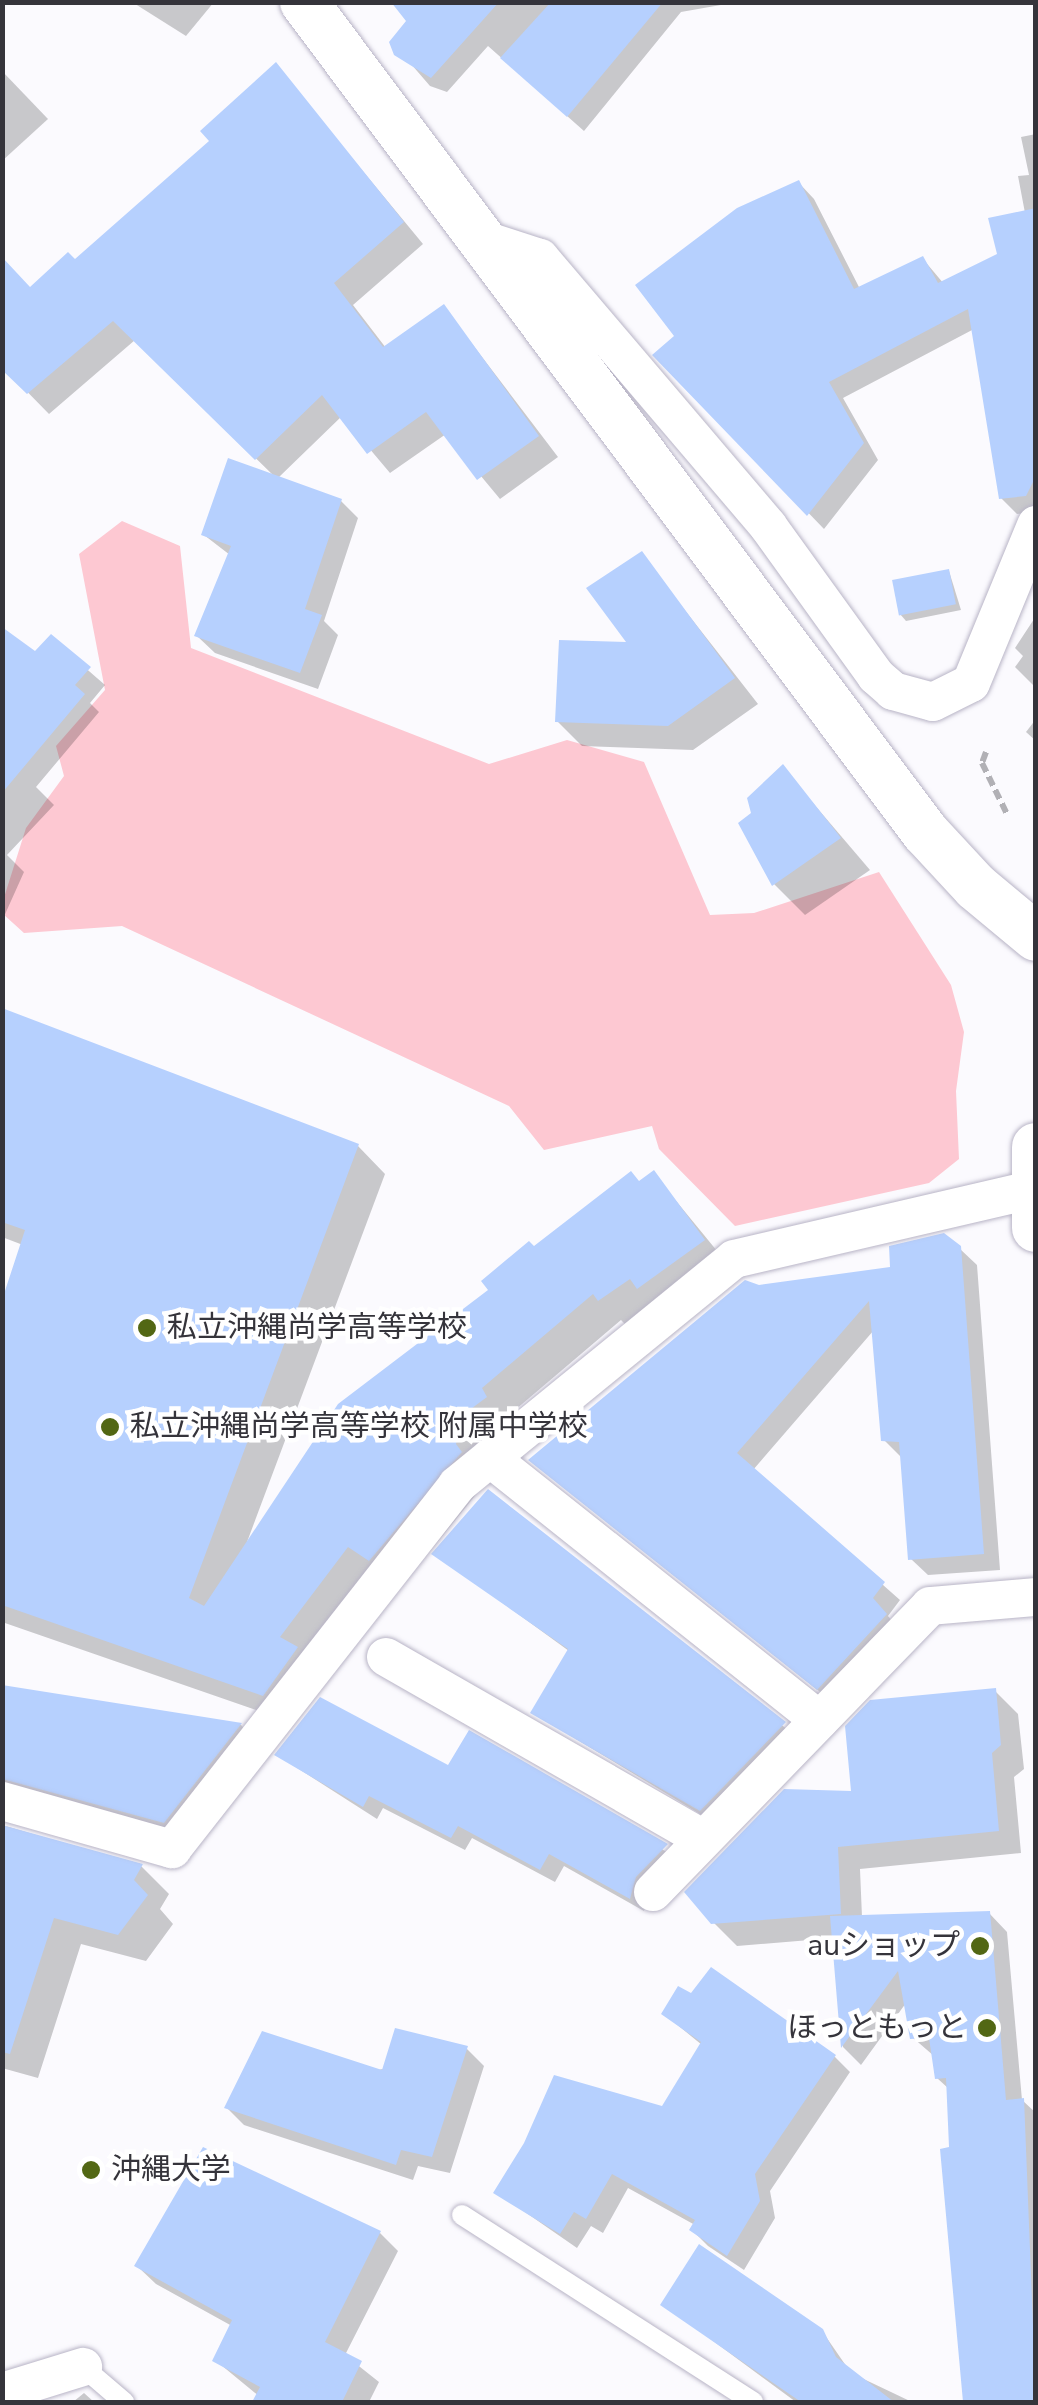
<!DOCTYPE html>
<meta charset="utf-8">
<style>
body{margin:0}
#map{position:relative;width:1038px;height:2405px;overflow:hidden;background:#fbfafe;font-family:"Nunito Sans","Noto Sans JP",sans-serif}
div>[style]{position:absolute}
[style*='--x']{left:calc(var(--x)*1px);top:calc(var(--y)*1px);width:calc(var(--w)*1px);rotate:calc(var(--a)*1deg)}
.green>*{inset:0;background:#fdc8d2}
.shadow>*{inset:0;background:#0003}
.building>*{inset:0;background:#b6d0fe;transform-origin:0 0}
.path>*{height:6px;margin-top:-3px;transform-origin:0;background:repeating-linear-gradient(90deg,#b1b0b5 0 10px,transparent 0 15px)}
.roads{filter:drop-shadow(0 0 2px #b8b4c6) drop-shadow(0 0 2px #b8b4c6)}
.service>*{height:20px;margin:-10px;padding:0 10px;transform-origin:10px;border-radius:10px;background:#fff}
.minor>*{height:38px;margin:-19px;padding:0 19px;transform-origin:19px;border-radius:19px;background:#fff}
.tertiary>*{height:48px;margin:-24px;padding:0 24px;transform-origin:24px;border-radius:24px;background:#fff}
.dots>*{width:28px;height:28px;translate:-50% -50%;box-sizing:border-box;border:5px solid #fff;border-radius:50%}
span{translate:-50% -50%;white-space:nowrap;text-align:center;line-height:1.15;-webkit-text-stroke:9px #fff;paint-order:stroke}
.poi-label{font-size:30px;color:#35343b}
.left{translate:0 -50%;text-align:left}
.right{translate:-100% -50%;text-align:right}
.frame{position:absolute;inset:0;border:5px solid #35343b;pointer-events:none}
</style>
<div id="map">
<div class="green">
<i style="clip-path:polygon(122px 521px,180px 546px,191px 648px,489px 764px,567px 740px,644px 762px,710px 915px,754px 913px,879px 872px,951px 985px,964px 1032px,956px 1091px,959px 1159px,929px 1183px,735px 1226px,659px 1149px,652px 1126px,544px 1150px,509px 1106px,122px 926px,24px 933px,3px 914px,2px 904px,26px 828px,64px 776px,56px 746px,105px 690px,79px 554px)"></i>
</div>
<div class="shadow">
<i style="clip-path:polygon(132px 2px,214px 2px,186px 36px)"></i>
<i style="clip-path:polygon(395px 2px,738px 2px,681px 12px,584px 131px,488px 46px,447px 92px,430px 86px,392px 42px,411px 19px)"></i>
<i style="clip-path:polygon(276px 66px,423px 244px,353px 305px,386px 348px,444px 307px,558px 457px,500px 499px,446px 434px,390px 473px,342px 416px,278px 478px,341px 501px,358px 518px,324px 621px,338px 635px,318px 689px,215px 653px,197px 636px,230px 555px,204px 535px,275px 477px,135px 340px,49px 414px,2px 366px,30px 289px,75px 262px,213px 141px)"></i>
<i style="clip-path:polygon(2px 71px,48px 119px,2px 161px)"></i>
<i style="clip-path:polygon(1036px 134px,1036px 512px,1017px 514px,1001px 498px,974px 329px,843px 398px,878px 460px,824px 529px,656px 355px,678px 336px,799px 183px,814px 199px,860px 289px,923px 259px,944px 284px,1000px 256px,1025px 213px,1018px 176px,1029px 175px,1021px 137px)"></i>
<i style="clip-path:polygon(641px 554px,758px 704px,693px 750px,582px 746px,557px 721px,631px 645px)"></i>
<i style="clip-path:polygon(949px 571px,961px 610px,906px 621px,900px 614px)"></i>
<i style="clip-path:polygon(1036px 616px,1036px 688px,1015px 667px,1023px 656px,1015px 648px)"></i>
<i style="clip-path:polygon(2px 630px,36px 655px,51px 638px,105px 685px,90px 703px,99px 712px,36px 787px,54px 805px,7px 855px,24px 872px,2px 921px)"></i>
<i style="clip-path:polygon(1036px 719px,1036px 741px,1026px 732px)"></i>
<i style="clip-path:polygon(783px 768px,870px 870px,805px 915px,774px 884px,754px 814px)"></i>
<i style="clip-path:polygon(2px 1011px,358px 1146px,385px 1174px,247px 1542px,534px 1249px,654px 1174px,731px 1268px,627px 1326px,621px 1320px,508px 1416px,513px 1425px,487px 1481px,291px 1722px,2px 1622px,2px 1330px,23px 1245px,2px 1237px)"></i>
<i style="clip-path:polygon(959px 1248px,977px 1265px,1000px 1570px,928px 1575px,911px 1559px,901px 1457px,884px 1440px,874px 1330px,753px 1470px,900px 1600px,888px 1616px,902px 1633px,835px 1704px,532px 1460px,759px 1287px,893px 1269px)"></i>
<i style="clip-path:polygon(488px 1492px,798px 1738px,715px 1823px,533px 1713px,569px 1651px,435px 1554px)"></i>
<i style="clip-path:polygon(3px 1688px,241px 1725px,254px 1739px,180px 1832px,2px 1800px)"></i>
<i style="clip-path:polygon(995px 1691px,1018px 1714px,1024px 1769px,1014px 1777px,1021px 1853px,860px 1869px,862px 1917px,989px 1913px,1007px 1932px,1022px 2100px,1036px 2113px,1036px 2402px,965px 2402px,943px 2151px,951px 2149px,949px 2089px,937px 2078px,934px 2056px,912px 2037px,906px 2003px,861px 2065px,843px 2047px,834px 1938px,737px 1946px,713px 1922px,853px 1793px)"></i>
<i style="clip-path:polygon(470px 1734px,680px 1860px,649px 1891px,644px 1911px,564px 1866px,555px 1882px,472px 1838px,465px 1850px,383px 1808px,377px 1819px,277px 1755px,449px 1769px)"></i>
<i style="clip-path:polygon(2px 1825px,141px 1866px,169px 1894px,160px 1909px,173px 1924px,146px 1961px,81px 1944px,38px 2078px,2px 2068px)"></i>
<i style="clip-path:polygon(664px 2014px,835px 2057px,850px 2072px,770px 2191px,775px 2218px,744px 2270px,708px 2246px,692px 2230px,695px 2225px,628px 2188px,603px 2233px,591px 2226px,577px 2248px,496px 2192px,663px 2109px,702px 2045px)"></i>
<i style="clip-path:polygon(466px 2048px,484px 2066px,450px 2173px,418px 2166px,413px 2180px,244px 2125px,227px 2108px)"></i>
<i style="clip-path:polygon(380px 2233px,398px 2251px,345px 2355px,379px 2382px,369px 2402px,266px 2402px,215px 2360px,232px 2326px,156px 2284px,137px 2266px)"></i>
<i style="clip-path:polygon(663px 2304px,822px 2331px,851px 2373px,912px 2402px,796px 2402px)"></i>
<i style="clip-path:polygon(84px 2393px,94px 2402px,73px 2402px)"></i>
</div>
<div class="building">
<i style="clip-path:polygon(391px 2px,499px 2px,431px 78px,394px 55px,389px 42px,406px 21px)"></i>
<i style="clip-path:polygon(551px 2px,663px 2px,567px 117px,500px 58px)"></i>
<i style="clip-path:polygon(276px 62px,404px 222px,334px 283px,383px 347px,444px 304px,539px 436px,477px 480px,426px 412px,367px 454px,322px 395px,255px 460px,113px 321px,27px 394px,2px 370px,2px 257px,30px 287px,68px 252px,75px 259px,209px 141px,200px 131px)"></i>
<i style="clip-path:polygon(799px 180px,854px 289px,923px 256px,938px 283px,997px 254px,988px 218px,1036px 208px,1036px 476px,1026px 496px,999px 499px,968px 309px,829px 382px,864px 443px,807px 516px,652px 355px,674px 336px,635px 285px,737px 208px)"></i>
<i style="clip-path:polygon(228px 458px,342px 499px,305px 609px,322px 615px,300px 673px,194px 636px,231px 546px,201px 535px)"></i>
<i style="clip-path:polygon(642px 551px,735px 678px,668px 726px,555px 722px,559px 640px,626px 642px,586px 588px)"></i>
<i style="left:949px;top:569px;width:36px;height:58px;rotate:79deg"></i>
<i style="clip-path:polygon(2px 627px,35px 651px,51px 634px,91px 667px,75px 685px,85px 694px,2px 793px)"></i>
<i style="clip-path:polygon(783px 764px,841px 838px,772px 886px,738px 823px,751px 813px,747px 798px)"></i>
<i style="clip-path:polygon(2px 1008px,359px 1144px,189px 1598px,204px 1606px,338px 1404px,488px 1290px,481px 1281px,529px 1241px,534px 1246px,631px 1171px,639px 1181px,654px 1170px,705px 1240px,637px 1289px,630px 1279px,598px 1301px,593px 1294px,482px 1388px,487px 1397px,464px 1414px,456px 1444px,462px 1452px,369px 1561px,348px 1547px,280px 1637px,298px 1647px,263px 1696px,2px 1605px,2px 1300px,25px 1230px,2px 1222px)"></i>
<i style="clip-path:polygon(944px 1233px,961px 1246px,984px 1554px,908px 1560px,899px 1442px,881px 1441px,869px 1301px,737px 1453px,885px 1582px,873px 1598px,887px 1614px,817px 1690px,528px 1460px,745px 1280px,759px 1285px,890px 1267px,889px 1246px)"></i>
<i style="clip-path:polygon(488px 1489px,786px 1722px,700px 1811px,530px 1713px,568px 1649px,431px 1554px)"></i>
<i style="clip-path:polygon(2px 1685px,242px 1723px,164px 1823px,2px 1779px)"></i>
<i style="clip-path:polygon(996px 1688px,1001px 1745px,992px 1753px,999px 1831px,838px 1847px,841px 1914px,711px 1924px,684px 1892px,784px 1789px,851px 1791px,845px 1726px,870px 1700px)"></i>
<i style="clip-path:polygon(320px 1697px,448px 1765px,469px 1730px,668px 1844px,636px 1877px,630px 1899px,549px 1854px,540px 1870px,458px 1826px,451px 1838px,369px 1796px,363px 1807px,274px 1755px)"></i>
<i style="clip-path:polygon(2px 1825px,143px 1864px,134px 1880px,148px 1895px,118px 1935px,54px 1918px,10px 2054px,2px 2052px)"></i>
<i style="clip-path:polygon(990px 1911px,1006px 2100px,1024px 2098px,1036px 2402px,963px 2402px,940px 2149px,949px 2147px,946px 2078px,935px 2079px,929px 2038px,910px 2039px,898px 1971px,841px 2048px,830px 1916px)"></i>
<i style="clip-path:polygon(711px 1967px,836px 2055px,755px 2174px,760px 2201px,727px 2256px,689px 2230px,695px 2220px,612px 2174px,586px 2219px,574px 2212px,560px 2234px,493px 2193px,524px 2143px,554px 2075px,662px 2106px,701px 2042px,661px 2014px,678px 1986px,691px 1993px)"></i>
<i style="clip-path:polygon(395px 2028px,468px 2046px,432px 2157px,401px 2150px,396px 2165px,224px 2108px,262px 2031px,382px 2070px)"></i>
<i style="clip-path:polygon(203px 2147px,381px 2231px,325px 2342px,362px 2361px,342px 2402px,252px 2402px,260px 2387px,212px 2361px,232px 2320px,134px 2266px)"></i>
<i style="clip-path:polygon(699px 2244px,823px 2329px,836px 2357px,894px 2402px,801px 2402px,660px 2305px)"></i>
</div>
<div class="path">
<i style="--x:986;--y:752;--w:12;--a:110"></i>
<i style="--x:982;--y:763;--w:59;--a:63.9"></i>
</div>
<div class="roads">
<div class="service">
<i style="--x:462;--y:2215;--w:346;--a:32.7"></i>
<i style="--x:83;--y:2367;--w:54;--a:40.5"></i>
</div>
<div class="minor">
<i style="--x:475;--y:237;--w:68;--a:17.9"></i>
<i style="--x:540;--y:258;--w:352;--a:49.6"></i>
<i style="--x:768;--y:526;--w:185;--a:54.2"></i>
<i style="--x:876;--y:676;--w:23;--a:41"></i>
<i style="--x:893;--y:691;--w:41;--a:15.4"></i>
<i style="--x:933;--y:702;--w:42;--a:-26.6"></i>
<i style="--x:971;--y:683;--w:171;--a:-67.6"></i>
<i style="--x:490;--y:1458;--w:421;--a:38.5"></i>
<i style="--x:386;--y:1657;--w:366;--a:29.8"></i>
<i style="--x:2;--y:1801;--w:177;--a:15.8"></i>
<i style="--x:172;--y:1849;--w:462;--a:-51.9"></i>
<i style="--x:457;--y:1485;--w:357;--a:-39.2"></i>
<i style="--x:734;--y:1259;--w:308;--a:-13.1"></i>
<i style="--x:653;--y:1892;--w:398;--a:-45.9"></i>
<i style="--x:930;--y:1606;--w:106;--a:-4.9"></i>
<i style="--x:2;--y:2392;--w:85;--a:-17.2"></i>
</div>
<div class="tertiary">
<i style="--x:304;--y:2;--w:1037;--a:53.2"></i>
<i style="--x:925;--y:832;--w:75;--a:47.2"></i>
<i style="--x:976;--y:887;--w:78;--a:39.8"></i>
<i style="--x:1036;--y:1147;--w:81;--a:90"></i>
</div>
</div>
<div class="dots">
<i style="left:147px;top:1328px;background:#526714"></i>
<i style="left:110px;top:1427px;background:#526714"></i>
<i style="left:980px;top:1946px;background:#526714"></i>
<i style="left:987px;top:2028px;background:#526714"></i>
<i style="left:91px;top:2170px;background:#526714"></i>
</div>
<div class="poi-label">
<span class="left" style="left:167px;top:1328px">私立沖縄尚学高等学校</span>
<span class="left" style="left:130px;top:1427px">私立沖縄尚学高等学校 附属中学校</span>
<span class="right" style="left:960px;top:1946px">auショップ</span>
<span class="right" style="left:967px;top:2028px">ほっともっと</span>
<span class="left" style="left:111px;top:2170px">沖縄大学</span>
</div>
<div class="frame"></div>
</div>
